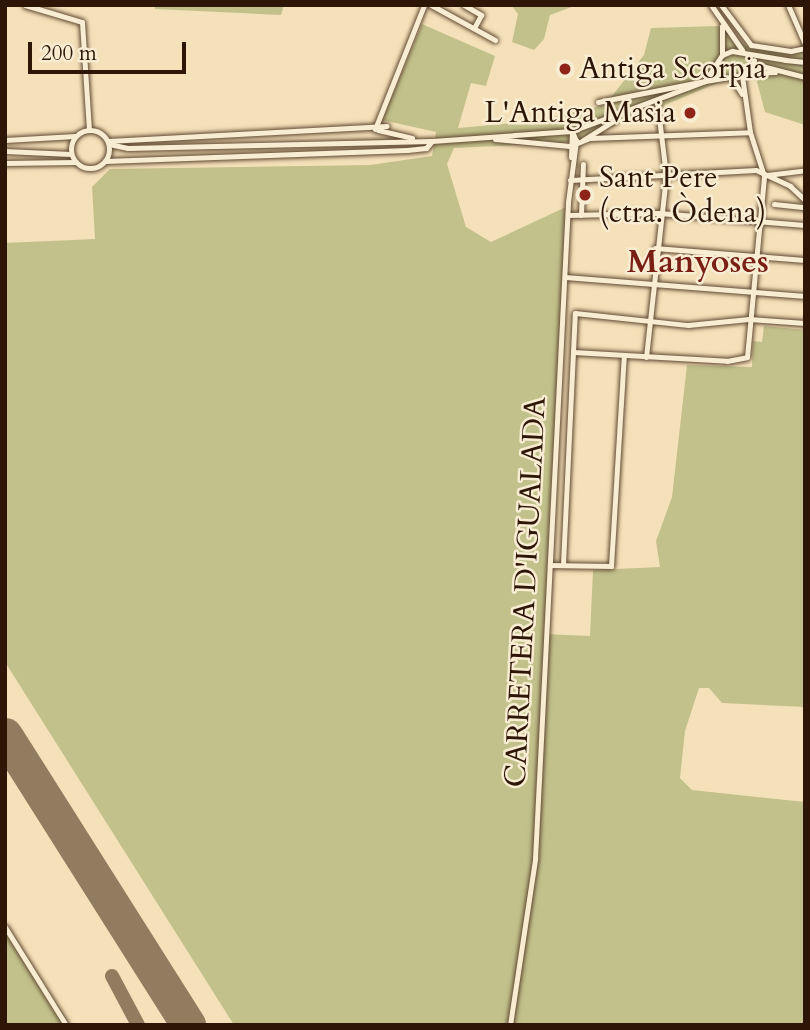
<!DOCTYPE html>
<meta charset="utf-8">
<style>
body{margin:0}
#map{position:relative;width:810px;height:1030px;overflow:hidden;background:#f5e1b9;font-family:Cardo,serif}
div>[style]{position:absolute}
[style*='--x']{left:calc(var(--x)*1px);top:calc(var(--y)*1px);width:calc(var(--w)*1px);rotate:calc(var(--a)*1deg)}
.green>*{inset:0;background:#c2c18b}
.taxiway>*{height:14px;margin:-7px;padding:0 7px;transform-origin:7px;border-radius:7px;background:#927c60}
.runway>*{height:35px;margin:-17.5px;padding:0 17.5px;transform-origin:17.5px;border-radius:17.5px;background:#927c60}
.roads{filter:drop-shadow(0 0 2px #604933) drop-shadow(0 0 2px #604933)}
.minor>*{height:5px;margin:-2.5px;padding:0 2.5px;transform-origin:2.5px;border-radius:2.5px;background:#f8ecd2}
.minor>.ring{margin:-2.5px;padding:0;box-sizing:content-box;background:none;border:5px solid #f8ecd2;border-radius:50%}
.dots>*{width:19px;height:19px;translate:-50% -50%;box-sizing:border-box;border:4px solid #f8ecd2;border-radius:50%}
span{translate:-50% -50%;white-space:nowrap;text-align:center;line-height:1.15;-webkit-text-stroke:5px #f8ecd2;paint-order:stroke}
.poi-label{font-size:30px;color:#2e1606}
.left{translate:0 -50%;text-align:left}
.right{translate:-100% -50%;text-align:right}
.street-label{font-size:30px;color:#2e1606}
.neighbourhood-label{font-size:32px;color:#7a1f14;font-weight:700}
.frame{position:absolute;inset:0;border:7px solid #2e1606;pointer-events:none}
.scale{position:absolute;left:28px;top:42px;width:158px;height:32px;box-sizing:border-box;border:4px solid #2e1606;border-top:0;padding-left:9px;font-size:21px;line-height:24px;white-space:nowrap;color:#2e1606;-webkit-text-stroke:5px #f8ecd2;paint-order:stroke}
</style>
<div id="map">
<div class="green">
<i style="clip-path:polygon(155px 5px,284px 5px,281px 15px,155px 9px)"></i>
<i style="clip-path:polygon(511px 5px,577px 5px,550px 15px,544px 39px,534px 50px,512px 42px,518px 14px)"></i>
<i style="clip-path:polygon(422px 24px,495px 56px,486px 86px,471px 83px,458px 128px,534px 121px,605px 105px,644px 55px,651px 28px,718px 26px,746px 46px,805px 52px,805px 125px,765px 112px,756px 78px,720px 82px,593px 135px,563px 143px,454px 148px,447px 164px,466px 227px,491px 242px,566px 207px,544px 634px,590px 636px,593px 570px,660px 567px,656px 541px,672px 497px,687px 365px,752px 367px,753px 341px,762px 342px,764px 326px,805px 330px,805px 707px,722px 703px,709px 688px,699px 688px,685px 731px,680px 778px,692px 790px,805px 802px,805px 1025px,234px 1025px,5px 662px,5px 243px,95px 239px,92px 187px,110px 169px,370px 165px,432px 156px,436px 132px,382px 120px)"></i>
<i style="clip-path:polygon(5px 922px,70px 1025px,5px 1025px)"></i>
</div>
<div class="taxiway">
<i style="--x:112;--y:976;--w:55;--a:62"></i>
</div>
<div class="runway">
<i style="--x:5;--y:735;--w:343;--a:57.7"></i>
</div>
<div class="roads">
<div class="minor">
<i style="--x:25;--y:5;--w:59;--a:16.6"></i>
<i style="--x:82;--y:22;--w:107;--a:86.3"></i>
<i style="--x:431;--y:5;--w:73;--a:28.7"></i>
<i style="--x:464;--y:5;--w:20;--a:30"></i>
<i style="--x:481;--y:15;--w:15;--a:118"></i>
<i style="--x:711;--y:5;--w:55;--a:55.4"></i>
<i style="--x:721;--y:5;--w:50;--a:53.1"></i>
<i style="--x:751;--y:45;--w:40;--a:8.5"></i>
<i style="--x:791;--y:51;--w:14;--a:-12"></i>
<i style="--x:788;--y:5;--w:43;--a:66.4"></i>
<i style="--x:722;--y:55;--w:29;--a:-90"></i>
<i style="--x:785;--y:60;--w:20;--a:6"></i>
<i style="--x:754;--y:64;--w:53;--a:14.3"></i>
<i style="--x:749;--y:73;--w:26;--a:-2"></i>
<i style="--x:731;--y:77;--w:20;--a:57"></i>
<i style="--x:598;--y:102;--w:109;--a:-11.1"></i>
<i style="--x:705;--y:81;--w:31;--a:-57"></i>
<i style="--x:722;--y:55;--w:11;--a:-22"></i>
<i style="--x:732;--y:51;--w:55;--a:9.5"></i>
<i style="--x:375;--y:129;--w:133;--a:-68.4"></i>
<i class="ring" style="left:71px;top:130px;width:33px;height:33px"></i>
<i style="--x:378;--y:130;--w:35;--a:13"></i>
<i style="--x:495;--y:139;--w:75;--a:5.3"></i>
<i style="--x:5;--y:140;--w:70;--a:-3.3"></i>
<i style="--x:583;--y:140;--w:38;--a:-32"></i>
<i style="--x:108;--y:141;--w:279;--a:-3.1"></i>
<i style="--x:109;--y:144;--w:19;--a:12"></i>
<i style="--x:128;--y:148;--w:304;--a:-1.3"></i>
<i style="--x:432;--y:141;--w:140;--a:-4.1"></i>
<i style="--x:572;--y:131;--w:142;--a:-20.6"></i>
<i style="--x:705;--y:81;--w:39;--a:-9"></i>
<i style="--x:744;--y:75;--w:10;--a:-37"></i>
<i style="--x:752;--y:69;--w:9;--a:-77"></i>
<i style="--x:570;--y:146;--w:22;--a:-22"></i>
<i style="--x:590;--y:138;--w:160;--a:-2.1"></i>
<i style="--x:5;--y:151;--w:66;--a:2.6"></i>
<i style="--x:571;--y:157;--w:26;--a:-88"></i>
<i style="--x:105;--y:161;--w:302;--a:-2.1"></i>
<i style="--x:407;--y:150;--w:19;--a:-6"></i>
<i style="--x:426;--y:148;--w:9;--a:-49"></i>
<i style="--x:5;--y:163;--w:71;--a:-0.8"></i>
<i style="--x:767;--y:175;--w:38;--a:-7"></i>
<i style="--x:570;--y:180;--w:186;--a:-3.1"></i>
<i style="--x:756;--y:170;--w:38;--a:25"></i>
<i style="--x:790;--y:186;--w:21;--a:43"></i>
<i style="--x:774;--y:204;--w:31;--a:6"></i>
<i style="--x:568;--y:215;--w:91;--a:-1.3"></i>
<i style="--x:659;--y:213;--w:146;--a:4.7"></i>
<i style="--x:581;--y:215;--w:51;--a:-87.8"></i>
<i style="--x:655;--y:248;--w:150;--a:4.6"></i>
<i style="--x:565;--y:277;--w:241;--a:4.5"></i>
<i style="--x:573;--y:352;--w:154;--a:3.3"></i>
<i style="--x:727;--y:361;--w:20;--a:-11"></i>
<i style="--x:747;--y:357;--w:182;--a:-84.6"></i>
<i style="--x:764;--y:176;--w:46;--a:-107.7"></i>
<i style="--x:750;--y:132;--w:57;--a:-98.1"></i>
<i style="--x:646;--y:357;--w:183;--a:-83.7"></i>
<i style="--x:666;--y:175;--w:74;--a:-97"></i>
<i style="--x:563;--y:564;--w:251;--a:-87.3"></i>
<i style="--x:575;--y:313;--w:114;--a:6.1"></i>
<i style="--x:688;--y:325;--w:61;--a:-5.6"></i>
<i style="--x:749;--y:319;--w:56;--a:4.1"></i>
<i style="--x:550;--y:565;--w:61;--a:0.9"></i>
<i style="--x:611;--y:566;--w:210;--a:-86.5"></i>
<i style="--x:5;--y:927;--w:115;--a:58.1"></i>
<i style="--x:510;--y:1025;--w:168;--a:-81.4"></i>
<i style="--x:535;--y:859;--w:658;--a:-87.12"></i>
<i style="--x:568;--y:202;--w:62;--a:-82.5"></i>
<i style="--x:576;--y:141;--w:11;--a:-112"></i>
</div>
</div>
<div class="dots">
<i style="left:565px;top:69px;background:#8f2418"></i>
<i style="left:690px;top:113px;background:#8f2418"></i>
<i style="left:585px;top:195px;background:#8f2418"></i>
</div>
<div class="poi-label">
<span class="left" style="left:579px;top:69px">Antiga Scorpia</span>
<span class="right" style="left:676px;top:113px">L'Antiga Masia</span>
<span class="left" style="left:599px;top:195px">Sant Pere<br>(ctra. Òdena)</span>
</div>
<div class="street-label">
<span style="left:526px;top:592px;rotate:-87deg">CARRETERA D'IGUALADA</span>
</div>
<div class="neighbourhood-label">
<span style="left:698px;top:262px">Manyoses</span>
</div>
<div class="frame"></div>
<div class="scale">200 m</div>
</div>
